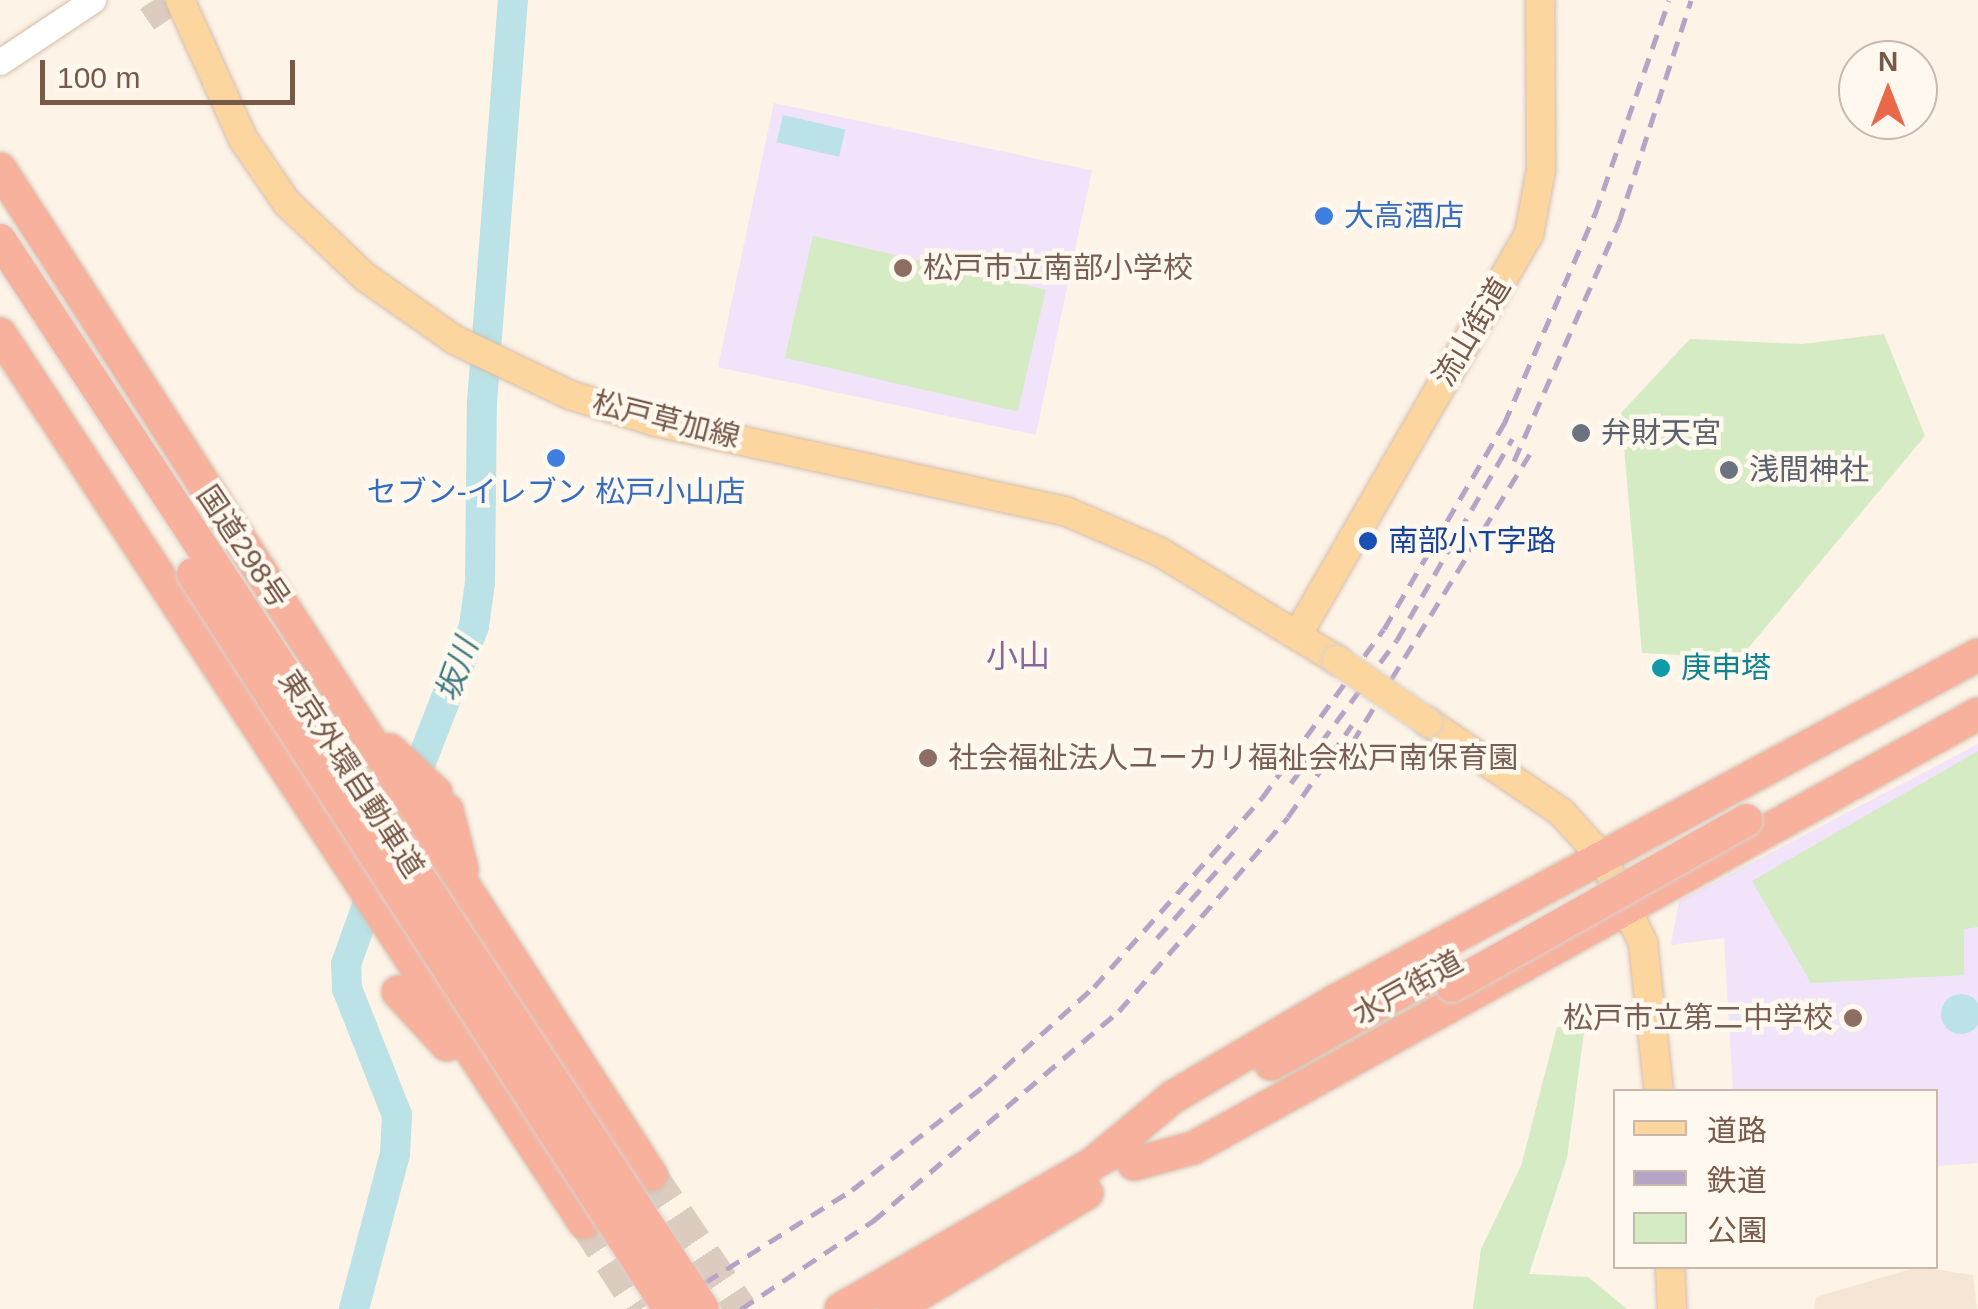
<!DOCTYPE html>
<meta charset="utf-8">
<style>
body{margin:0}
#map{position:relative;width:1978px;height:1309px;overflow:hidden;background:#fdf3e7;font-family:Arial,"Noto Sans JP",sans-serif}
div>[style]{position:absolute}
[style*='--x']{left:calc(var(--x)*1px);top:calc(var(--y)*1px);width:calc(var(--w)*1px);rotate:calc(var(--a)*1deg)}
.residential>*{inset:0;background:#f5e5d5}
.education>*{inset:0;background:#f1e3f9;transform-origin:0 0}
.green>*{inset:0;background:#d5ebc4;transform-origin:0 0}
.water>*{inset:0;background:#bae2e7;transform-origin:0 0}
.round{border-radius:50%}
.river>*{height:30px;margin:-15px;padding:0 15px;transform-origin:15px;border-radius:15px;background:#bae2e7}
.secondary-tunnel>*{height:25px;margin-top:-12.5px;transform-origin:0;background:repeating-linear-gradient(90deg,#dcccc0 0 25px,transparent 0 37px)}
.highway-tunnel>*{height:32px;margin-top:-16px;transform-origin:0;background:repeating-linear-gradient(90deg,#dcccc0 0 32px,transparent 0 48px)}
.roads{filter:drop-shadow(0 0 2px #d4bdac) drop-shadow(0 0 2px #d4bdac)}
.secondary>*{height:25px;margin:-12.5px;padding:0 12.5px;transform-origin:12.5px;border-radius:12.5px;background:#fff}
.primary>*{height:28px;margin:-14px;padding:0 14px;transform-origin:14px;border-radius:14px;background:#fcd69e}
.highway>*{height:32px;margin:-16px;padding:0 16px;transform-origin:16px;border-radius:16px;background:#f8b19d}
.rail>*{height:5px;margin-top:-2.5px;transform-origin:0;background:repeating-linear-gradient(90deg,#b6a4c7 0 15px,transparent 0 25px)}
.bridges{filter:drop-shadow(0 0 2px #d9d1cc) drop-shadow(0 0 2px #d9d1cc)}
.primary-bridge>*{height:28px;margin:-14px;padding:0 14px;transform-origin:14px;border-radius:14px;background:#fcd69e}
.highway-bridge>*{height:32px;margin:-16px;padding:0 16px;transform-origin:16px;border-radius:16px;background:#f8b19d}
.dots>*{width:28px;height:28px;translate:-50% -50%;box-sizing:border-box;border:5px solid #fff8ee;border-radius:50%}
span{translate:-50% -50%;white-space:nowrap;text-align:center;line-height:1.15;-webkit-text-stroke:9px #fff8ee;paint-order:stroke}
.shop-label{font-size:30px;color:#366cbe}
.left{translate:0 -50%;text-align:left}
.education-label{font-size:30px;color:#785e54}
.right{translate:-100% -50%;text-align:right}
.street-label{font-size:30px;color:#77594a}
.worship-label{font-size:30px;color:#5b616d}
.transit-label{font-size:30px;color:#164399}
.culture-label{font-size:30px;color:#0d838f}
.neighbourhood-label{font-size:32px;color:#87669b}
.water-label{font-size:32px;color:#407b84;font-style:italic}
.legend{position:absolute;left:1613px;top:1089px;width:325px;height:180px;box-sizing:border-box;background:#fff8ee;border:2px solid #c9b8ac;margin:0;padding:12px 18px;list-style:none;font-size:30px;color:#77594a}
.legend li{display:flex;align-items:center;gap:20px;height:50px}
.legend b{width:50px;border:2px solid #c9b8ac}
.north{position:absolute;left:1838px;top:40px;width:100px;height:100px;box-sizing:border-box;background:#fff8ee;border:2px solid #c9b8ac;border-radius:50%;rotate:0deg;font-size:28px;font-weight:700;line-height:40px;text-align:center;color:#77594a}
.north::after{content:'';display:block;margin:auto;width:35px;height:45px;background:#e9684a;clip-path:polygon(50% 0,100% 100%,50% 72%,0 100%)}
.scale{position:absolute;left:40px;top:60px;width:255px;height:45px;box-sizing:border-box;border:5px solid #77594a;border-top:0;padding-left:12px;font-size:30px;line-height:35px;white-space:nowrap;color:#77594a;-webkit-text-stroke:8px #fff8ee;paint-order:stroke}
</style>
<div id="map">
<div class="residential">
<i style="clip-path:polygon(1918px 1267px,1973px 1275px,1977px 1309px,1814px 1309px,1816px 1297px)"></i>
</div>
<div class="education">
<i style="left:774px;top:103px;width:325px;height:270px;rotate:12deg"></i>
<i style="clip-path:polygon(1978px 744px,1978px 1163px,1936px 1166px,1936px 1092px,1733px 1091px,1724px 938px,1671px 945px,1679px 901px)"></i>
</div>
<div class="green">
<i style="left:813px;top:236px;width:239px;height:125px;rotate:13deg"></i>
<i style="clip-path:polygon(1884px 334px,1925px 436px,1740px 658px,1642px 653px,1621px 413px,1690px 339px,1802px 344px)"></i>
<i style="clip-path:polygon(1978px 751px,1978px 927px,1964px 929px,1964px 975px,1811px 983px,1752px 881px)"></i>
<i style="clip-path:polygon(1585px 1025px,1567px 1158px,1529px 1274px,1588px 1277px,1627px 1309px,1473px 1309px,1481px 1249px,1521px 1166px,1557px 1027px)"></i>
</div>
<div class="water">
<i style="left:783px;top:115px;width:64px;height:28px;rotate:13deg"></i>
<i class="round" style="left:1941px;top:994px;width:40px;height:40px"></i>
</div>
<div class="river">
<i style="--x:409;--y:793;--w:179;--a:-68.7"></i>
<i style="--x:474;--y:626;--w:44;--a:-82.2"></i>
<i style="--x:480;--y:582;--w:180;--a:-89.4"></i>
<i style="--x:482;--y:402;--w:403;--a:-85.6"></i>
<i style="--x:354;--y:1309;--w:160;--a:-75.2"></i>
<i style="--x:395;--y:1154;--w:39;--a:-87"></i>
<i style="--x:397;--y:1115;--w:136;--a:-111.6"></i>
<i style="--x:347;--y:989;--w:25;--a:-92"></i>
<i style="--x:346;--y:964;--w:91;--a:-70.2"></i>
</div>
<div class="secondary-tunnel">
<i style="--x:147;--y:19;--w:34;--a:-34"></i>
</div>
<div class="highway-tunnel">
<i style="--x:651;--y:1175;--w:161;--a:56.1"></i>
<i style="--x:584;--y:1222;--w:104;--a:56.8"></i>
</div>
<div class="roads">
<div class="secondary">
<i style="--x:0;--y:62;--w:112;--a:-33.7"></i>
</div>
<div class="primary">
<i style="--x:180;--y:0;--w:153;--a:65.6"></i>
<i style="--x:243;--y:139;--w:78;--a:55.5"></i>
<i style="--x:287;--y:203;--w:108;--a:43.5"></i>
<i style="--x:365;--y:277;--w:110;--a:35"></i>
<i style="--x:455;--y:340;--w:127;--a:25.6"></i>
<i style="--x:570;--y:395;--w:90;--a:17.4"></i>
<i style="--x:656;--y:422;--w:419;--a:12.3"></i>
<i style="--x:1065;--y:511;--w:103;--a:23.3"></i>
<i style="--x:1160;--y:552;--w:207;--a:31.4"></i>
<i style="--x:1298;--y:634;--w:462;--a:-60"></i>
<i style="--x:1529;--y:234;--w:65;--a:-79.4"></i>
<i style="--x:1541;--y:170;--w:170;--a:-90.3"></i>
<i style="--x:1428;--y:722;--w:161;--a:34.1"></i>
<i style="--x:1561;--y:812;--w:61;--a:47.7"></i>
<i style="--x:1602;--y:857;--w:95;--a:64.5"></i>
<i style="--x:1643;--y:943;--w:150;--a:83.9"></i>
<i style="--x:1670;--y:1266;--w:43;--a:87.3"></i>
</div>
<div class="highway">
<i style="--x:0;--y:169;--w:1198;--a:57.09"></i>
<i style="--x:0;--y:334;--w:1063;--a:56.67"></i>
<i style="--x:390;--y:750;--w:63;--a:43.1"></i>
<i style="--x:447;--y:810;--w:61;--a:75.7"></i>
<i style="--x:398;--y:992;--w:72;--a:47.2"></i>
<i style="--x:1271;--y:1064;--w:197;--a:-29.2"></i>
<i style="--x:1134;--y:1164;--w:61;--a:-15.2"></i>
<i style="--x:1193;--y:1148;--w:897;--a:-28.94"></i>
<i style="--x:1091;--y:1165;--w:107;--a:-39.7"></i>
<i style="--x:1173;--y:1097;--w:191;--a:-30.6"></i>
<i style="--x:1337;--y:1000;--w:728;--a:-28.29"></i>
<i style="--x:841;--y:1309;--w:310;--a:-30"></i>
<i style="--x:894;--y:1309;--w:225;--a:-31"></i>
</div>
</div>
<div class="rail">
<i style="--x:1514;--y:461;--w:261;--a:-66.3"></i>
<i style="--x:1619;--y:222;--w:233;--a:-72"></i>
<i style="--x:1352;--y:743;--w:339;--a:-58.4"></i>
<i style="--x:1291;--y:783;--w:178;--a:-53.5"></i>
<i style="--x:1397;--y:640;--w:232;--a:-60.2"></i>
<i style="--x:1157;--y:938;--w:125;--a:-48.3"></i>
<i style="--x:663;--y:1309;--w:223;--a:-32.2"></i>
<i style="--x:852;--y:1190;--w:169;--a:-38.3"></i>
<i style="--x:985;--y:1085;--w:147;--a:-42"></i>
<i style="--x:1094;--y:987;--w:253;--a:-48.4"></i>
<i style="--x:1262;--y:798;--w:208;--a:-54.2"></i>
<i style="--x:1384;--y:629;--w:238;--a:-59.7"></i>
<i style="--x:1504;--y:424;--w:229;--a:-66.6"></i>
<i style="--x:1595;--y:214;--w:226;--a:-70.9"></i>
<i style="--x:741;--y:1309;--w:159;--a:-33.7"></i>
<i style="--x:873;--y:1221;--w:323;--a:-40.5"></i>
<i style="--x:1119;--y:1011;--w:257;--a:-48.9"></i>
<i style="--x:1288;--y:817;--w:112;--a:-55.2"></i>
</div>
<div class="bridges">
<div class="primary-bridge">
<i style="--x:1337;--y:660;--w:110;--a:34.3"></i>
</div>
<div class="highway-bridge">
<i style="--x:0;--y:240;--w:1279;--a:56.67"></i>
<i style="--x:193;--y:574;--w:876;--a:57.07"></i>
<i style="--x:1452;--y:986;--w:338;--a:-29.4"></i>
</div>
</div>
<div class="dots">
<i style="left:1324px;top:216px;background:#3f7fe0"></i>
<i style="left:903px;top:268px;background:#8d6e63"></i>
<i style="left:1581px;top:433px;background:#6b7280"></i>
<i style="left:556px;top:458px;background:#3f7fe0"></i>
<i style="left:1729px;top:470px;background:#6b7280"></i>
<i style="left:1368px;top:541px;background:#1a4fb4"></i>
<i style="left:1661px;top:668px;background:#0f9aa8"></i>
<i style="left:928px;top:758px;background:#8d6e63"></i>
<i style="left:1853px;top:1018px;background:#8d6e63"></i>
</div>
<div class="shop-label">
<span class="left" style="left:1344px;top:216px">大高酒店</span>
<span style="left:556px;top:492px">セブン-イレブン 松戸小山店</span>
</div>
<div class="education-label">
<span class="left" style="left:923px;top:268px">松戸市立南部小学校</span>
<span class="left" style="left:948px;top:758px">社会福祉法人ユーカリ福祉会松戸南保育園</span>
<span class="right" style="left:1833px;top:1018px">松戸市立第二中学校</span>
</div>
<div class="street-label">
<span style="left:1472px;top:332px;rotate:-59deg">流山街道</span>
<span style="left:666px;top:420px;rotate:14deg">松戸草加線</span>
<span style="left:243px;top:547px;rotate:56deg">国道298号</span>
<span style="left:351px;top:774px;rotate:57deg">東京外環自動車道</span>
<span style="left:1408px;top:988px;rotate:-29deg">水戸街道</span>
</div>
<div class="worship-label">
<span class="left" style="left:1601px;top:433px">弁財天宮</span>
<span class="left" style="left:1749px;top:470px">浅間神社</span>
</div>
<div class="transit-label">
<span class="left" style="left:1388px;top:541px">南部小T字路</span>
</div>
<div class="culture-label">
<span class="left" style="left:1681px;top:668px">庚申塔</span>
</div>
<div class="neighbourhood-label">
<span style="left:1018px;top:656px">小山</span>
</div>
<div class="water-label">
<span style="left:457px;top:670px;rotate:-70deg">坂川</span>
</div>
<ul class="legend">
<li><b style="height:12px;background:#fcd69e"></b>道路</li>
<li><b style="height:12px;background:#b6a4c7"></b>鉄道</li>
<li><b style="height:28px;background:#d5ebc4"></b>公園</li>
</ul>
<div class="north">N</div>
<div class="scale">100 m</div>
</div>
